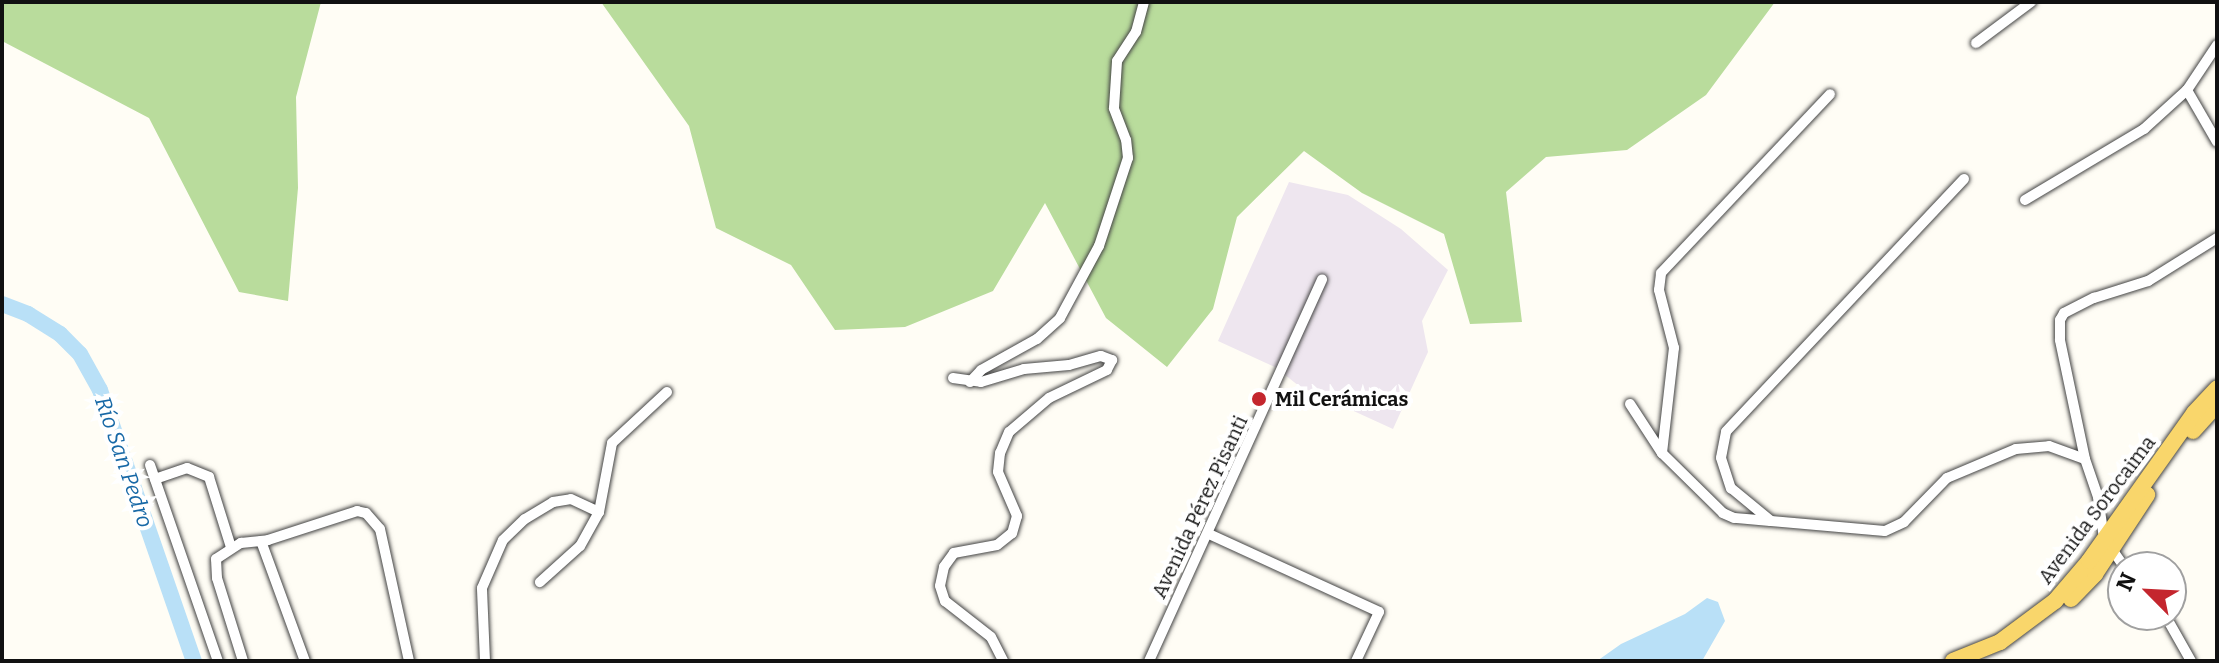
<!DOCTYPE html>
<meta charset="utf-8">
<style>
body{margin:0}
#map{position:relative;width:2219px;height:663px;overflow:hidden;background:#fffdf5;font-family:Bitter,serif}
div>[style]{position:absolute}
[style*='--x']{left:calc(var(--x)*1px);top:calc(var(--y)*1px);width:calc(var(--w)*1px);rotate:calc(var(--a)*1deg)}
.industrial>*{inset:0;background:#eee6ef}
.forest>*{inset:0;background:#b9dc9c}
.water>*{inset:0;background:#b9e0f7}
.river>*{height:16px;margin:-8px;padding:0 8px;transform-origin:8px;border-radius:8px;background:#b9e0f7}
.roads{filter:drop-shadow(0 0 2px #444) drop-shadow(0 0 2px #444)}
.street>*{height:10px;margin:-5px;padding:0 5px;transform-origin:5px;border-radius:5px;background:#fff}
.primary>*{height:16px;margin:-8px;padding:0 8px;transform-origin:8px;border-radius:8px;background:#f9d66b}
.dots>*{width:22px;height:22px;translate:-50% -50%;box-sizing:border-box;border:4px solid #fff;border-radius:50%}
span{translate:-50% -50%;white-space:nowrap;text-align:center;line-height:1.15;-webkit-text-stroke:8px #fff;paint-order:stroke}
.poi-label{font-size:20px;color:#111;font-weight:700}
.left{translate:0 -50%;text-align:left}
.street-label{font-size:20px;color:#111}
.water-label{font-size:22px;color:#1768a6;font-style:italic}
.frame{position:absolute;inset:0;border:4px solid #111;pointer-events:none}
.north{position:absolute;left:2107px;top:551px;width:80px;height:80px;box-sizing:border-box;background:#fff;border:2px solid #a0a0a0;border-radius:50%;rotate:294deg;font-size:22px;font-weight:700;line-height:32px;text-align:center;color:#111}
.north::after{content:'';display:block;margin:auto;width:28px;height:36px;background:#c4262e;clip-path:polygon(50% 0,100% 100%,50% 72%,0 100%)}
</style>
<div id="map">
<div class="industrial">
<i style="clip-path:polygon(1289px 182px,1348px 195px,1401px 229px,1448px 270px,1422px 321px,1428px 352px,1393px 429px,1299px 386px,1275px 367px,1218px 341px)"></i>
</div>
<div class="forest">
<i style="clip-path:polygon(2px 2px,321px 2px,296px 97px,298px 188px,288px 301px,239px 292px,149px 118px,2px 41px)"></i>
<i style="clip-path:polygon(601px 2px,1775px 2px,1706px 95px,1627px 150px,1546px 157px,1506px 192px,1522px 322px,1470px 324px,1444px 234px,1362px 193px,1304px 151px,1237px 217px,1213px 309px,1167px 367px,1106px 318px,1045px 203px,993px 291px,905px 327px,835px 330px,791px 265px,716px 228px,689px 126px)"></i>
</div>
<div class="water">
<i style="clip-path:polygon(1707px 598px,1718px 602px,1725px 621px,1702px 661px,1597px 661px,1621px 644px,1685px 614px)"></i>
</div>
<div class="river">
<i style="--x:2;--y:304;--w:28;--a:21"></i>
<i style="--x:28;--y:314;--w:38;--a:32"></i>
<i style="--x:60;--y:334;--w:28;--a:45"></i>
<i style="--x:80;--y:354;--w:41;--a:60.9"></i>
<i style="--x:100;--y:390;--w:287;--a:70.9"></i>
</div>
<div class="roads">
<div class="street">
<i style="--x:1976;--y:43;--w:69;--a:-36.7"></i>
<i style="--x:2187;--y:90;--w:60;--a:60"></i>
<i style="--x:1964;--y:179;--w:347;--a:133.3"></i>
<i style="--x:1726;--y:432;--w:26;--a:101"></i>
<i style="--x:1721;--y:458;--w:32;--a:72"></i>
<i style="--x:1731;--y:488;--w:52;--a:39.5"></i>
<i style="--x:1771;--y:521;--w:114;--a:5"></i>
<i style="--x:1885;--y:531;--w:21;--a:-25"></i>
<i style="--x:1904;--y:522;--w:62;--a:-45.7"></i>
<i style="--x:1947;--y:478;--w:75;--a:-22.8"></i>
<i style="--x:2016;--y:449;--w:33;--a:-5"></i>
<i style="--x:2049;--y:446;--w:38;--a:20"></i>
<i style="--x:2085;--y:459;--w:40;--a:71.1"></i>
<i style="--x:2098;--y:497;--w:41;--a:81.7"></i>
<i style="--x:2104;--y:538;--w:35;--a:55"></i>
<i style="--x:2025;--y:200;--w:139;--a:-30.8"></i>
<i style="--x:2144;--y:129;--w:58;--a:-42.2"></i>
<i style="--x:2187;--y:90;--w:54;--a:-56.3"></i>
<i style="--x:953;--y:378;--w:28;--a:8"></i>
<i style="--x:981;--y:382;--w:45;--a:-16.8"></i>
<i style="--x:1024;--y:369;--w:45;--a:-5.1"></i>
<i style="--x:1069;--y:365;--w:33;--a:-16"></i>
<i style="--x:1101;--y:356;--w:12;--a:20"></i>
<i style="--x:1112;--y:360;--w:11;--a:117"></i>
<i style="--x:1107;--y:370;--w:64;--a:154.2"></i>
<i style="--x:1049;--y:398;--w:52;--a:139.6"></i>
<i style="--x:1009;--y:432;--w:23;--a:113"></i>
<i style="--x:1000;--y:453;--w:19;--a:96"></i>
<i style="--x:998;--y:472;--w:48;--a:66.6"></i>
<i style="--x:1017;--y:516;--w:18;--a:106"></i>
<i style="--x:1012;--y:533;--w:19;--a:141"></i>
<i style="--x:997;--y:545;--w:44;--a:169.5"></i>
<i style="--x:954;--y:553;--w:17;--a:126"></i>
<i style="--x:944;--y:567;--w:19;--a:102"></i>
<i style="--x:940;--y:586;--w:16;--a:72"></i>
<i style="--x:945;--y:601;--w:58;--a:38"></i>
<i style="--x:991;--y:637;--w:27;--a:63"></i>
<i style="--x:970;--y:382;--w:16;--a:-47"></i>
<i style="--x:981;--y:370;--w:64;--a:-29"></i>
<i style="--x:1037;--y:339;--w:31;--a:-42"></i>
<i style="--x:1060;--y:318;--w:82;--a:-61.6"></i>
<i style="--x:1099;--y:246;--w:93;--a:-71.8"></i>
<i style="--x:1128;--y:158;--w:18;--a:-96"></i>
<i style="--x:1126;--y:140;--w:34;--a:-111"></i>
<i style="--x:1114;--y:108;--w:47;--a:-86.3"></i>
<i style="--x:1117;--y:61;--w:35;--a:-57"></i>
<i style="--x:1136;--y:32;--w:31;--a:-75"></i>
<i style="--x:1630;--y:404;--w:59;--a:56.9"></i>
<i style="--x:2085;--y:459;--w:122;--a:-101.9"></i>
<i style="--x:2060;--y:340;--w:20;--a:-90"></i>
<i style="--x:2060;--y:320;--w:8;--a:-60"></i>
<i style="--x:2064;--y:313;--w:34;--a:-27"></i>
<i style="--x:2094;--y:298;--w:57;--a:-17.5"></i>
<i style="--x:2148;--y:281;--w:81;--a:-31.9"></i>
<i style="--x:150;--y:465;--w:207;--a:70.9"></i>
<i style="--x:155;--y:479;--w:34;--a:-19"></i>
<i style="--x:187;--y:468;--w:24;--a:22"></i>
<i style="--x:209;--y:477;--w:73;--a:72.6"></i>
<i style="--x:599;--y:512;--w:70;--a:-79.3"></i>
<i style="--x:612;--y:443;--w:75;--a:-42.8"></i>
<i style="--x:1770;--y:521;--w:36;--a:-175"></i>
<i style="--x:1734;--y:518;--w:12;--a:-156"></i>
<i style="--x:1723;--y:513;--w:86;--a:-135.5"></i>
<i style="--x:1662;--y:453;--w:106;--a:-83.5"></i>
<i style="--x:1674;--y:348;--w:60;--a:-104.5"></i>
<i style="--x:1659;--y:290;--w:17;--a:-83"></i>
<i style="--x:1661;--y:273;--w:246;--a:-46.6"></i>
<i style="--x:1209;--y:534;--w:187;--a:24.6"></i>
<i style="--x:1379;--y:612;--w:54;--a:115.1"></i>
<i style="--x:261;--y:541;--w:128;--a:69.9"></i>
<i style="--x:2165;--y:615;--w:53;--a:60.5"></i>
<i style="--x:243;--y:661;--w:87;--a:-107.4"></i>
<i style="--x:217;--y:578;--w:19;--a:-93"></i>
<i style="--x:216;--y:559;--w:30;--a:-33"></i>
<i style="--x:241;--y:543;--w:27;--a:-6"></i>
<i style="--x:268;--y:540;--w:94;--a:-18"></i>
<i style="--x:357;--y:511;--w:9;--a:13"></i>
<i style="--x:366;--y:513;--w:21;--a:49"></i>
<i style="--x:380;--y:529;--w:135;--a:77.6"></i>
<i style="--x:485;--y:661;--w:73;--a:-92.4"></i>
<i style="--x:482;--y:588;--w:52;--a:-66.4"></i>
<i style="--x:503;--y:540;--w:30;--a:-44"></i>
<i style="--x:525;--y:519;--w:33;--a:-31"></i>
<i style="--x:553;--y:502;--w:18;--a:-9"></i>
<i style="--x:571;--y:499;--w:31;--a:25"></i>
<i style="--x:599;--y:512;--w:39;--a:119"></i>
<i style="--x:580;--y:546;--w:54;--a:138"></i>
<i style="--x:1149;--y:661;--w:419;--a:-65.6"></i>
</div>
<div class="primary">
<i style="--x:2193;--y:431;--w:36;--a:-48"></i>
<i style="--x:2071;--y:599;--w:35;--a:-46"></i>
<i style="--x:2095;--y:574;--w:95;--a:-56.6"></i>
<i style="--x:1953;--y:661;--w:51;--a:-22"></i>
<i style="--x:2000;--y:642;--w:69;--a:-36.7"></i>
<i style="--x:2055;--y:601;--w:52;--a:-49.6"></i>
<i style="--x:2089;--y:561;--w:181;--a:-54.6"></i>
<i style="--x:2194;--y:413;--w:34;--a:-47"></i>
</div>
</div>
<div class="dots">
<i style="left:1259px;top:399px;background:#c4262e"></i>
</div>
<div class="poi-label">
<span class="left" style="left:1275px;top:399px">Mil Cerámicas</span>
</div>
<div class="street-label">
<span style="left:1200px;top:507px;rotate:-65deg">Avenida Pérez Pisanti</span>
<span style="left:2097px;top:510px;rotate:-53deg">Avenida Sorocaima</span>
</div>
<div class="water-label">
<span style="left:124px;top:462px;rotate:71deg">Río San Pedro</span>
</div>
<div class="frame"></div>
<div class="north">N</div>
</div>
